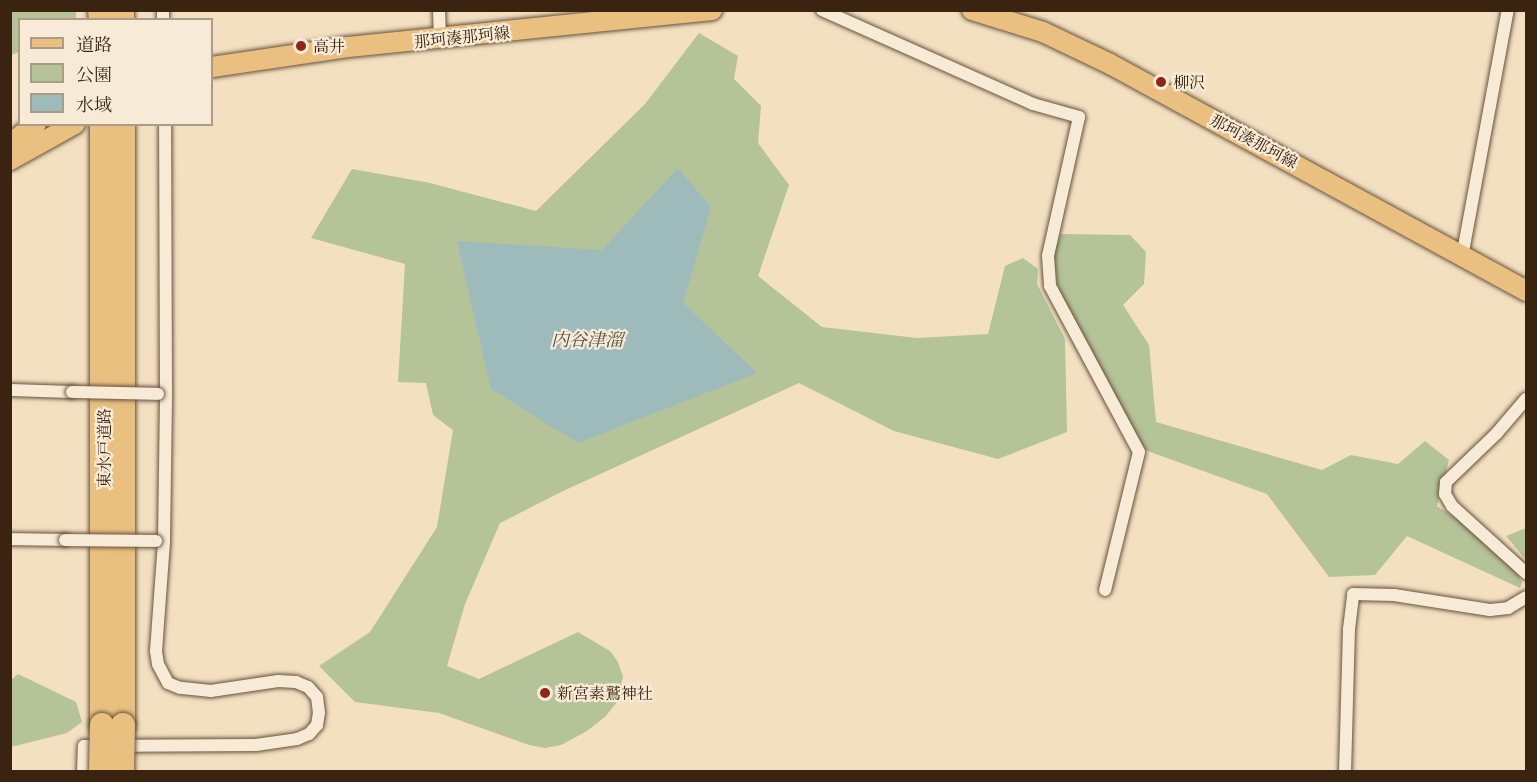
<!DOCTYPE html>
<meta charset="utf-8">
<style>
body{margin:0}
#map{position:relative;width:1537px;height:782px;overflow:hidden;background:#f3e0c1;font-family:"Libre Caslon Text","Noto Serif JP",serif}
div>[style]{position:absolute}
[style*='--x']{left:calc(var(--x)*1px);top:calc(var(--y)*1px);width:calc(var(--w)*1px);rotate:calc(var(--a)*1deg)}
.green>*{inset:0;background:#b4c398}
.water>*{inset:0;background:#9ebbbc}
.roads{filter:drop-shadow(0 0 2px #68523c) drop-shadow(0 0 2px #68523c)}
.minor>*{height:12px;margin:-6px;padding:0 6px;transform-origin:6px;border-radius:6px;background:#f7ebd7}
.primary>*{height:20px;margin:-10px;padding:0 10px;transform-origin:10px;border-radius:10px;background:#eac080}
.motorway>*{height:24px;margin:-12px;padding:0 12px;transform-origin:12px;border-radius:12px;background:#eac080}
.bridges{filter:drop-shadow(0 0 2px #68523c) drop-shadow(0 0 2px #68523c)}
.minor-bridge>*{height:12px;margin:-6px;padding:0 6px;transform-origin:6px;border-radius:6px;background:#f7ebd7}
.motorway-bridge>*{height:24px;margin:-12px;padding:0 12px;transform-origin:12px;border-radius:12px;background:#eac080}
.dots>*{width:16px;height:16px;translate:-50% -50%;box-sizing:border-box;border:3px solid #f7ebd7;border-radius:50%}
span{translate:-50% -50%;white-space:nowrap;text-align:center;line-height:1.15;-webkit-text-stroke:4.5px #f7ebd7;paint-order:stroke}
.street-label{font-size:16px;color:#3a230f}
.poi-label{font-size:16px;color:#3a230f}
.left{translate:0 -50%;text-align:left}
.water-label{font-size:18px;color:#585143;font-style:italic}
.frame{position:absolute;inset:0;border:12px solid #3a230f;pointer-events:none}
.legend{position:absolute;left:18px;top:18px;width:195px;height:108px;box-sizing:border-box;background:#f7ebd7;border:2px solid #ab9b87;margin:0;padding:8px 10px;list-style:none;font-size:18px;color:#3a230f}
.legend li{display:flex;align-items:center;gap:12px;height:30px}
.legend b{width:30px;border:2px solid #ab9b87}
</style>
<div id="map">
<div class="green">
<i style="clip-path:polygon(10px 11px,76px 11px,76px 19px,20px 20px,19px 52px,11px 55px)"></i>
<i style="clip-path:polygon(699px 33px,738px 56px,734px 79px,761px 106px,758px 143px,789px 185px,758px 276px,822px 327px,917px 338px,988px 334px,1005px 266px,1023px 258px,1038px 269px,1037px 284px,1065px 339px,1067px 432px,998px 459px,894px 431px,799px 383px,561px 492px,500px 523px,465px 604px,447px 666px,479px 679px,578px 632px,610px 651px,618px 662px,623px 677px,617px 702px,605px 717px,587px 731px,561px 745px,545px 748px,529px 745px,439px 713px,355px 702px,319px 666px,370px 632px,437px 527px,453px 430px,433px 415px,426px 383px,398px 382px,405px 264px,311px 238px,352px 169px,430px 183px,536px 211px,645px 104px)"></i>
<i style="clip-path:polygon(1061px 234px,1130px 235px,1146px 252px,1144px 284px,1123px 305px,1149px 345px,1156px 422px,1322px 470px,1351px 455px,1398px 464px,1425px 441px,1449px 460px,1437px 506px,1473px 530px,1512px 565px,1522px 582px,1520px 588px,1407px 536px,1375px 575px,1329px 577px,1267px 494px,1142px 449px,1065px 306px,1057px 283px,1053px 255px)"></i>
<i style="clip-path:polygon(1526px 528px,1526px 560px,1506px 536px)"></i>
<i style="clip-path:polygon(18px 674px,76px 702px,82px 722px,67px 733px,11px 747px,11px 680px)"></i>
</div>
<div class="water">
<i style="clip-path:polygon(678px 168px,711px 207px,683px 303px,757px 373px,578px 443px,491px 389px,457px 241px,602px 250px)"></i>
</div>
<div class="roads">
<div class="minor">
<i style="--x:163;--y:10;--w:10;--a:90"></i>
<i style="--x:439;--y:10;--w:29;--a:88"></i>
<i style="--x:822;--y:10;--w:231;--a:24"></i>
<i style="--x:1033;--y:104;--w:48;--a:15.8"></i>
<i style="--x:1079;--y:117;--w:142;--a:102.6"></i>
<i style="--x:1048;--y:256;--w:30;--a:86"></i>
<i style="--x:1050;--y:286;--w:188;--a:61.8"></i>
<i style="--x:1139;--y:452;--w:142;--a:103.8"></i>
<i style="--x:1462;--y:257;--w:251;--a:-79.5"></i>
<i style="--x:10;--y:390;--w:62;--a:1.8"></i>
<i style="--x:1526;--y:399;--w:45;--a:130.5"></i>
<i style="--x:1497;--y:433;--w:71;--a:136.1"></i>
<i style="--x:1446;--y:482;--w:12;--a:95"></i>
<i style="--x:1445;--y:494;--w:14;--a:60"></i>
<i style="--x:1452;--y:506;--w:100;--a:42.2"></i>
<i style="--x:10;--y:539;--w:55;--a:1"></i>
<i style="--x:83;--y:772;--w:26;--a:-88"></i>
<i style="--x:84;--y:746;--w:172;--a:-0.3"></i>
<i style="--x:256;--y:745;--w:41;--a:-8.3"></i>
<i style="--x:297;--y:739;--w:13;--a:-23"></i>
<i style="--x:309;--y:734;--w:12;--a:-48"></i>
<i style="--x:317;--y:725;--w:12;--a:-81"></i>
<i style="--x:319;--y:713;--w:16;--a:-97"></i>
<i style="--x:317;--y:697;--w:13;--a:-132"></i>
<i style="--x:308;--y:687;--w:13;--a:-157"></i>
<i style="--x:296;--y:682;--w:18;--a:-177"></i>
<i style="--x:278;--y:681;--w:68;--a:171.5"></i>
<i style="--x:211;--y:691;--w:31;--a:-174"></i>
<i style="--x:180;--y:688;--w:13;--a:-157"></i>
<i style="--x:168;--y:683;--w:21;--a:-118"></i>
<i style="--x:158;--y:664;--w:13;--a:-99"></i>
<i style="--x:156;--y:651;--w:110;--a:-85.8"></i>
<i style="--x:164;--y:541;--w:147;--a:-89.2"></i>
<i style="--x:166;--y:394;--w:270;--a:-90.2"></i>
<i style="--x:1345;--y:772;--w:143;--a:-88.4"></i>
<i style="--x:1349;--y:629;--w:35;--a:-83"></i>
<i style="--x:1353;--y:594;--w:41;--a:1.4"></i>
<i style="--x:1394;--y:595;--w:97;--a:8.9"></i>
<i style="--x:1490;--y:610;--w:18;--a:-6"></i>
<i style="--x:1508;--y:608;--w:21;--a:-31"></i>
</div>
<div class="primary">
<i style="--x:972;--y:10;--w:74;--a:17.2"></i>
<i style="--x:1043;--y:32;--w:74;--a:25.5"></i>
<i style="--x:1110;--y:64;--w:474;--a:28.6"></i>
<i style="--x:212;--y:67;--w:137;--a:-8.4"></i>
<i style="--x:348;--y:47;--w:366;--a:-5.8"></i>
<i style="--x:10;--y:144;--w:33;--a:-38"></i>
<i style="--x:10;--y:160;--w:74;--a:-29"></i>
</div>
<div class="motorway">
<i style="--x:100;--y:10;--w:10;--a:84"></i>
<i style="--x:122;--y:10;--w:10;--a:90"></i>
<i style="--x:102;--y:124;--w:601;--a:90"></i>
<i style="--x:123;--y:124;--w:601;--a:90"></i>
</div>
</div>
<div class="bridges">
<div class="minor-bridge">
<i style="--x:72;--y:392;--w:86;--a:1.3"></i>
<i style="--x:65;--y:540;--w:91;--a:0.6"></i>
</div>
<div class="motorway-bridge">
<i style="--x:101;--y:772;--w:47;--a:-88.8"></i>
<i style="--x:122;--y:772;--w:47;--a:-88.8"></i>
</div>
</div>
<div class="dots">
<i style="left:301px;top:46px;background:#8f2418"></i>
<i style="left:1161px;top:82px;background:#8f2418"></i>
<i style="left:545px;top:693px;background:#8f2418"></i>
</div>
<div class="street-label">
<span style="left:462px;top:37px;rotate:-6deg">那珂湊那珂線</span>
<span style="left:1254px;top:141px;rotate:28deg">那珂湊那珂線</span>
<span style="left:104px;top:448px;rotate:-90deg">東水戸道路</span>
</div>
<div class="poi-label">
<span class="left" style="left:313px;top:46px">高井</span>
<span class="left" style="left:1173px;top:82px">柳沢</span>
<span class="left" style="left:557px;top:693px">新宮素鷲神社</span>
</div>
<div class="water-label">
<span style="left:587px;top:340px">内谷津溜</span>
</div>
<div class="frame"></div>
<ul class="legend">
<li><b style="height:8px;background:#eac080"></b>道路</li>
<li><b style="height:16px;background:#b4c398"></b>公園</li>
<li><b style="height:16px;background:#9ebbbc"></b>水域</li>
</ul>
</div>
